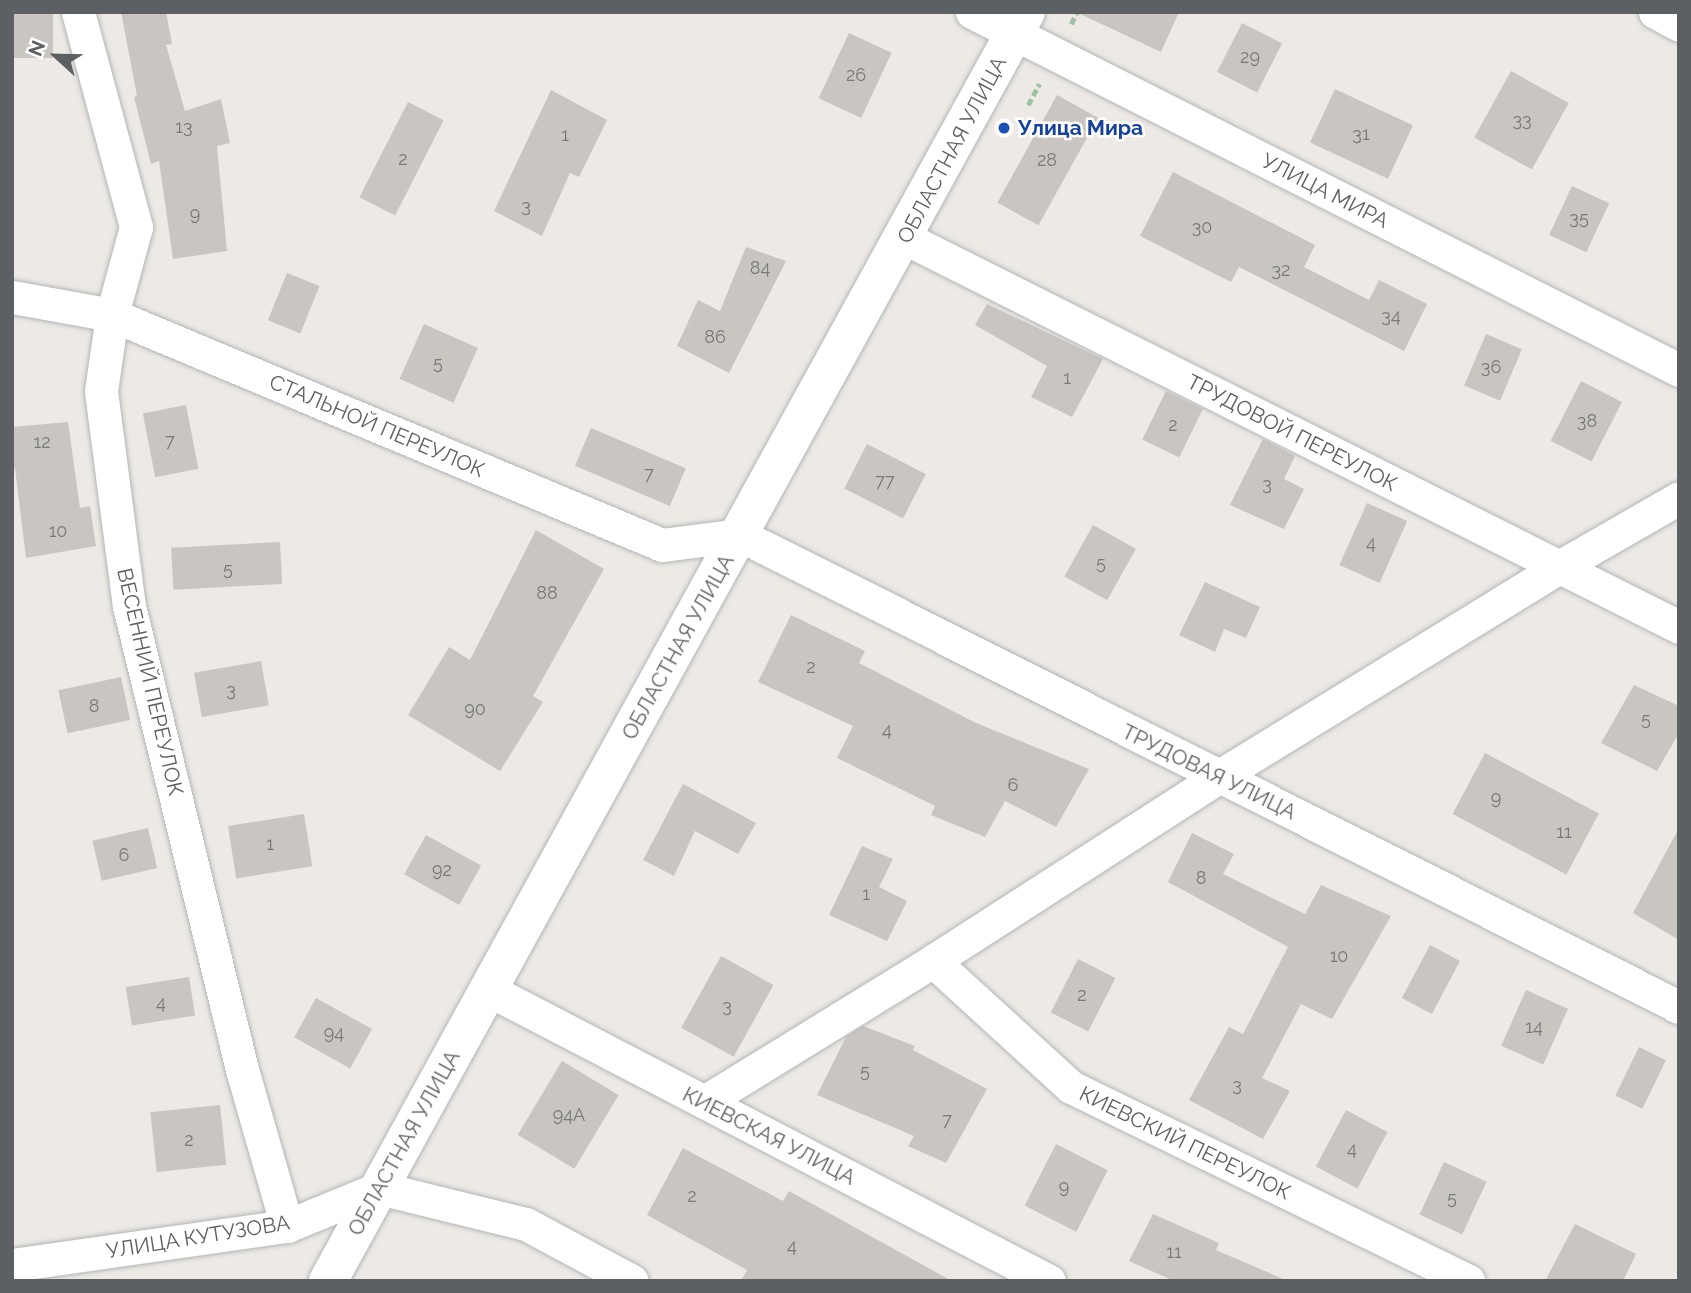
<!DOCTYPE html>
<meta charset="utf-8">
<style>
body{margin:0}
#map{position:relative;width:1691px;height:1293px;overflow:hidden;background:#edeae5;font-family:Raleway,sans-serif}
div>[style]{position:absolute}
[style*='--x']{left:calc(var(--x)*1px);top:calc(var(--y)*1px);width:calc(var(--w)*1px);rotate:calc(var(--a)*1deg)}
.building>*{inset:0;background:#c9c5c1;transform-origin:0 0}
.path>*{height:4.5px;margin-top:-2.25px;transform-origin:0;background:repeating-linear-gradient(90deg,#9ec2a4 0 7px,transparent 0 10.5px)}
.roads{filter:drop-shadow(0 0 2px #b2b5b8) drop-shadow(0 0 2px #b2b5b8)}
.minor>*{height:33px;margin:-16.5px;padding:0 16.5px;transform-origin:16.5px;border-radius:16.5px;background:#fff}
.secondary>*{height:38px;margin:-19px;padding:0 19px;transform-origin:19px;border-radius:19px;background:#fff}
.dots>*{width:19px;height:19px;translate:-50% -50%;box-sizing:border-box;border:4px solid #fff;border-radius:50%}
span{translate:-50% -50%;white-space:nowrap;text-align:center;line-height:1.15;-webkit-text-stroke:5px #fff;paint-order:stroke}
.number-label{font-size:18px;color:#78797a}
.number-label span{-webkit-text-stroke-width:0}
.transit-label{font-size:21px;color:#164399;font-weight:700}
.left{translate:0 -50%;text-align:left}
.street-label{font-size:21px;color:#5d6063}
.frame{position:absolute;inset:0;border:14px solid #5d6063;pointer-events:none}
.north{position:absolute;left:21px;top:21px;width:70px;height:70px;-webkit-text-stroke:5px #fff;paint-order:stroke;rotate:292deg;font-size:19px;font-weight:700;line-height:28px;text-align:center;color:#5d6063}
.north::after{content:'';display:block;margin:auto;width:24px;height:32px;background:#5d6063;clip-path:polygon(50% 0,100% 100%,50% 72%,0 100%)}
</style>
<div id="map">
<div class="building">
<i style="left:12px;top:12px;width:41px;height:46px"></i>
<i style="clip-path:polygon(121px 12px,166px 12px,172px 44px,166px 45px,185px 111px,221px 99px,230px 143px,217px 146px,227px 251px,173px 259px,159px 161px,151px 164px,134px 97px,137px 96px)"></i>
<i style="clip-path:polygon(1076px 12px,1179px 12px,1161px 52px)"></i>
<i style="left:1242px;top:23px;width:45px;height:55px;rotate:27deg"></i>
<i style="left:849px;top:33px;width:47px;height:72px;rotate:25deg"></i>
<i style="left:1511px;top:71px;width:66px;height:76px;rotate:29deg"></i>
<i style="left:1335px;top:89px;width:86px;height:59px;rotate:25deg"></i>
<i style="clip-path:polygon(551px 90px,607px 120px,579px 177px,570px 173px,542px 236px,494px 211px)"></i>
<i style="left:1057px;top:95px;width:47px;height:123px;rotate:29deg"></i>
<i style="left:408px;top:102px;width:40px;height:107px;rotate:27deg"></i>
<i style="clip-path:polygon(1173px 172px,1315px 245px,1304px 267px,1369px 300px,1379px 280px,1427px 304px,1404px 351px,1239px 267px,1231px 282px,1140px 236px)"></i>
<i style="left:1572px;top:186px;width:41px;height:54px;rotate:25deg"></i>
<i style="clip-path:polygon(746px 247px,786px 261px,729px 373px,677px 346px,698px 300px,720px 311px)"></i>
<i style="left:287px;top:273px;width:35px;height:51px;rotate:22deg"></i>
<i style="clip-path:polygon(987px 304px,1103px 359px,1072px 417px,1031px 397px,1047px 366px,975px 325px)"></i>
<i style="left:424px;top:324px;width:59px;height:60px;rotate:24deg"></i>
<i style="left:1486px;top:334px;width:39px;height:56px;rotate:23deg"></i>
<i style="left:1581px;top:381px;width:46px;height:67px;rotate:27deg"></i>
<i style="left:1166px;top:391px;width:41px;height:54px;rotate:26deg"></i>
<i style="left:186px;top:405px;width:65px;height:44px;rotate:79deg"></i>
<i style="clip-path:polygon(68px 422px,80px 508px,90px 506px,96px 546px,26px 558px,15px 468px,12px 469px,12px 427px)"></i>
<i style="left:591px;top:428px;width:103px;height:41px;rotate:23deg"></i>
<i style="clip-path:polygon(1263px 439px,1295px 456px,1284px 479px,1304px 489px,1284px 529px,1230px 505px)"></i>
<i style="left:867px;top:444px;width:66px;height:50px;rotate:27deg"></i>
<i style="left:1367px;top:503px;width:44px;height:68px;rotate:24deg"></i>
<i style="left:1093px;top:525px;width:49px;height:59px;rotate:29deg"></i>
<i style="clip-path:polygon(536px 530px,604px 569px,533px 696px,543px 702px,500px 771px,408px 715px,449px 647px,470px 660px)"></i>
<i style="left:280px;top:542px;width:42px;height:109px;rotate:87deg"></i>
<i style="clip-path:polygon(1205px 582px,1260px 607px,1246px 638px,1224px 629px,1215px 652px,1179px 635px)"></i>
<i style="clip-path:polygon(791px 615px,865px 651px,859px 663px,976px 723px,1089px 769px,1056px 827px,1005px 801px,985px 837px,931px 815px,935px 806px,837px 758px,853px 726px,758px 682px)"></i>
<i style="left:261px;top:661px;width:45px;height:68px;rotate:80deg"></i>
<i style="left:121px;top:677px;width:44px;height:64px;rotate:78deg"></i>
<i style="clip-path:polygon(1634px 685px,1679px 706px,1679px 733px,1657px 771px,1601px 743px)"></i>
<i style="left:1485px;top:753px;width:129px;height:69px;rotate:28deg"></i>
<i style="clip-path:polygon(683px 784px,756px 823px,738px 854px,695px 831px,674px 876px,643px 860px)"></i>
<i style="left:304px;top:814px;width:53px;height:77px;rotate:81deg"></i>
<i style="left:148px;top:828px;width:41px;height:57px;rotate:77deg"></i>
<i style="clip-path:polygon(1679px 828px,1679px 940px,1633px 913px)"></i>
<i style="clip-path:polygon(1192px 833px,1234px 854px,1223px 874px,1305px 914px,1321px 885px,1391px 916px,1332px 1019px,1301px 1004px,1262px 1078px,1290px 1091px,1263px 1139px,1189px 1100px,1229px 1027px,1243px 1034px,1288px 947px,1168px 882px)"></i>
<i style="left:426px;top:835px;width:63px;height:45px;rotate:29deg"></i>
<i style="clip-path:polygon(862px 846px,893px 859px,879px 887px,907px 901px,887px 941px,829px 915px)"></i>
<i style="left:1430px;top:945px;width:34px;height:60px;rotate:28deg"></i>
<i style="left:721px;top:956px;width:60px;height:82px;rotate:29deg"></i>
<i style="left:1078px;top:959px;width:42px;height:60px;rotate:27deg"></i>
<i style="left:189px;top:977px;width:39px;height:64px;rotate:81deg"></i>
<i style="left:1526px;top:990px;width:46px;height:61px;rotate:24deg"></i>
<i style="left:316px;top:998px;width:64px;height:45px;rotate:29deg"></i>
<i style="clip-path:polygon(863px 1026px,915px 1046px,913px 1050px,987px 1089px,946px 1163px,908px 1146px,914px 1136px,817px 1095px,846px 1037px)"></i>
<i style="left:1639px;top:1047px;width:30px;height:54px;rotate:26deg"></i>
<i style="left:562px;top:1061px;width:66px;height:86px;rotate:31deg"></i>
<i style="left:220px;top:1105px;width:60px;height:70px;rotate:84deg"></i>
<i style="left:1346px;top:1110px;width:47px;height:64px;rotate:28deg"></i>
<i style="left:1056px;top:1144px;width:58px;height:69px;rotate:27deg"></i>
<i style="clip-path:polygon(683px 1148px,783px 1201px,789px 1191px,952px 1281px,741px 1281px,747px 1270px,647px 1215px)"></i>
<i style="left:1444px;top:1162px;width:47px;height:58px;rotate:25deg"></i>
<i style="clip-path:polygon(1153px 1214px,1219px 1243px,1216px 1250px,1288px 1281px,1174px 1281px,1129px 1261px)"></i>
<i style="clip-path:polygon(1575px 1224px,1636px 1254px,1623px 1281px,1545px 1281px)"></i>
</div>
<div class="path">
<i style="--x:1071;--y:24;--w:13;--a:-63"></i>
<i style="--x:1028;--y:105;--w:24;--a:-62"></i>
</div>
<div class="roads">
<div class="minor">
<i style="--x:78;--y:12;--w:223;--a:74.9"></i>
<i style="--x:136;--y:227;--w:91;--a:105.3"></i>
<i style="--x:112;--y:315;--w:77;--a:98.2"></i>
<i style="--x:101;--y:391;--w:217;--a:82.6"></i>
<i style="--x:129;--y:606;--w:481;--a:76.3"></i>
<i style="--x:243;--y:1073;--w:159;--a:74"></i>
<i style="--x:972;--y:12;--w:792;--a:26.86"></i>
<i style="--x:1655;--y:12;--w:27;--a:28"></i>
<i style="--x:905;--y:238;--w:866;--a:26.68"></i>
<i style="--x:12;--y:297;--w:102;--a:10.2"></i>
<i style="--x:112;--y:315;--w:596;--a:22.69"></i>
<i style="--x:662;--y:545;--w:79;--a:-7.3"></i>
<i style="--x:740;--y:535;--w:1051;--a:26.69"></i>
<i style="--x:933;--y:961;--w:187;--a:42.4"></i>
<i style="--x:1071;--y:1087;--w:442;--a:26"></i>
<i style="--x:489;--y:990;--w:631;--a:27.46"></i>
<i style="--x:704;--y:1102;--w:269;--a:-31.6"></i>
<i style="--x:933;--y:961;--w:339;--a:-32.8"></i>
<i style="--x:1218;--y:777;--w:400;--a:-31.6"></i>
<i style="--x:1559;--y:567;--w:138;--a:-29.9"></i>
<i style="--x:12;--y:1265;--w:278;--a:-8.1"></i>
<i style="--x:287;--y:1226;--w:100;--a:-22.4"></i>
<i style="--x:379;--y:1188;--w:151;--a:13.8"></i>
<i style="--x:526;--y:1224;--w:120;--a:28.3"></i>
</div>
<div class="secondary">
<i style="--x:328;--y:1281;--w:1448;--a:-61.19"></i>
</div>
</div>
<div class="dots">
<i style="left:1004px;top:128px;background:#1a4fb4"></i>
</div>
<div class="number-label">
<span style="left:1250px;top:57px">29</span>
<span style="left:856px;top:75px">26</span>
<span style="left:1522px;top:120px">33</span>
<span style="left:184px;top:127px">13</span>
<span style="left:1361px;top:134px">31</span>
<span style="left:565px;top:135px">1</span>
<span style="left:403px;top:159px">2</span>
<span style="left:1047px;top:160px">28</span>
<span style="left:526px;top:206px">3</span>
<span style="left:195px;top:214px">9</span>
<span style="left:1579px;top:218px">35</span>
<span style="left:1202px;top:227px">30</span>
<span style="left:760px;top:268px">84</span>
<span style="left:1281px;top:270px">32</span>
<span style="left:1391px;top:316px">34</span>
<span style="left:715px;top:337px">86</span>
<span style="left:438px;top:363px">5</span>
<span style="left:1491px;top:367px">36</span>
<span style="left:1067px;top:378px">1</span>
<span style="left:1587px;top:421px">38</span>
<span style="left:1173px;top:425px">2</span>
<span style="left:170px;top:441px">7</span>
<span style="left:42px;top:442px">12</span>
<span style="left:649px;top:474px">7</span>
<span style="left:885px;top:481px">77</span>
<span style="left:1267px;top:484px">3</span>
<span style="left:58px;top:531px">10</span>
<span style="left:1371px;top:543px">4</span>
<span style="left:1101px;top:563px">5</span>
<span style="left:228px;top:569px">5</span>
<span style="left:547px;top:593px">88</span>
<span style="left:811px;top:667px">2</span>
<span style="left:231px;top:690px">3</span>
<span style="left:94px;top:706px">8</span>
<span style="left:475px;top:709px">90</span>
<span style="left:1646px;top:719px">5</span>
<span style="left:887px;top:730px">4</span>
<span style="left:1013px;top:785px">6</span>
<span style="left:1496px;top:798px">9</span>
<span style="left:1564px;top:832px">11</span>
<span style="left:270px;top:844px">1</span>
<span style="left:124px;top:855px">6</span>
<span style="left:442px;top:870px">92</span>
<span style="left:1201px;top:878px">8</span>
<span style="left:866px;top:894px">1</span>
<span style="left:1339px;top:956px">10</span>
<span style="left:1082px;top:995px">2</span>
<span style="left:161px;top:1003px">4</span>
<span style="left:727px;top:1006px">3</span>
<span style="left:1534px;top:1027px">14</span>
<span style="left:334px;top:1033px">94</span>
<span style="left:865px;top:1071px">5</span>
<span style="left:1237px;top:1085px">3</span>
<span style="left:569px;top:1115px">94А</span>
<span style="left:947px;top:1120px">7</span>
<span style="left:189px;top:1140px">2</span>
<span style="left:1352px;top:1149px">4</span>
<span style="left:1064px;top:1187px">9</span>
<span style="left:692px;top:1196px">2</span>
<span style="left:1452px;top:1198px">5</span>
<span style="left:792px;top:1246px">4</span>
<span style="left:1174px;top:1252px">11</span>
</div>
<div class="transit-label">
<span class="left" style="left:1018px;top:128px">Улица Мира</span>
</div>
<div class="street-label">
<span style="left:952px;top:150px;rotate:-62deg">ОБЛАСТНАЯ УЛИЦА</span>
<span style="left:1325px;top:191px;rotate:27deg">УЛИЦА МИРА</span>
<span style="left:377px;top:426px;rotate:23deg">СТАЛЬНОЙ ПЕРЕУЛОК</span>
<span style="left:1292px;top:433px;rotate:27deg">ТРУДОВОЙ ПЕРЕУЛОК</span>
<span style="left:678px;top:647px;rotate:-61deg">ОБЛАСТНАЯ УЛИЦА</span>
<span style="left:150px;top:682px;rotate:77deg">ВЕСЕННИЙ ПЕРЕУЛОК</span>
<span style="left:1209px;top:772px;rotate:26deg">ТРУДОВАЯ УЛИЦА</span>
<span style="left:769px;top:1136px;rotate:27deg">КИЕВСКАЯ УЛИЦА</span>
<span style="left:404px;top:1143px;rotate:-61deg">ОБЛАСТНАЯ УЛИЦА</span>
<span style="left:1185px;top:1143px;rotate:26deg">КИЕВСКИЙ ПЕРЕУЛОК</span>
<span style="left:198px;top:1237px;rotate:-9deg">УЛИЦА КУТУЗОВА</span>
</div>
<div class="frame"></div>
<div class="north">N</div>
</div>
